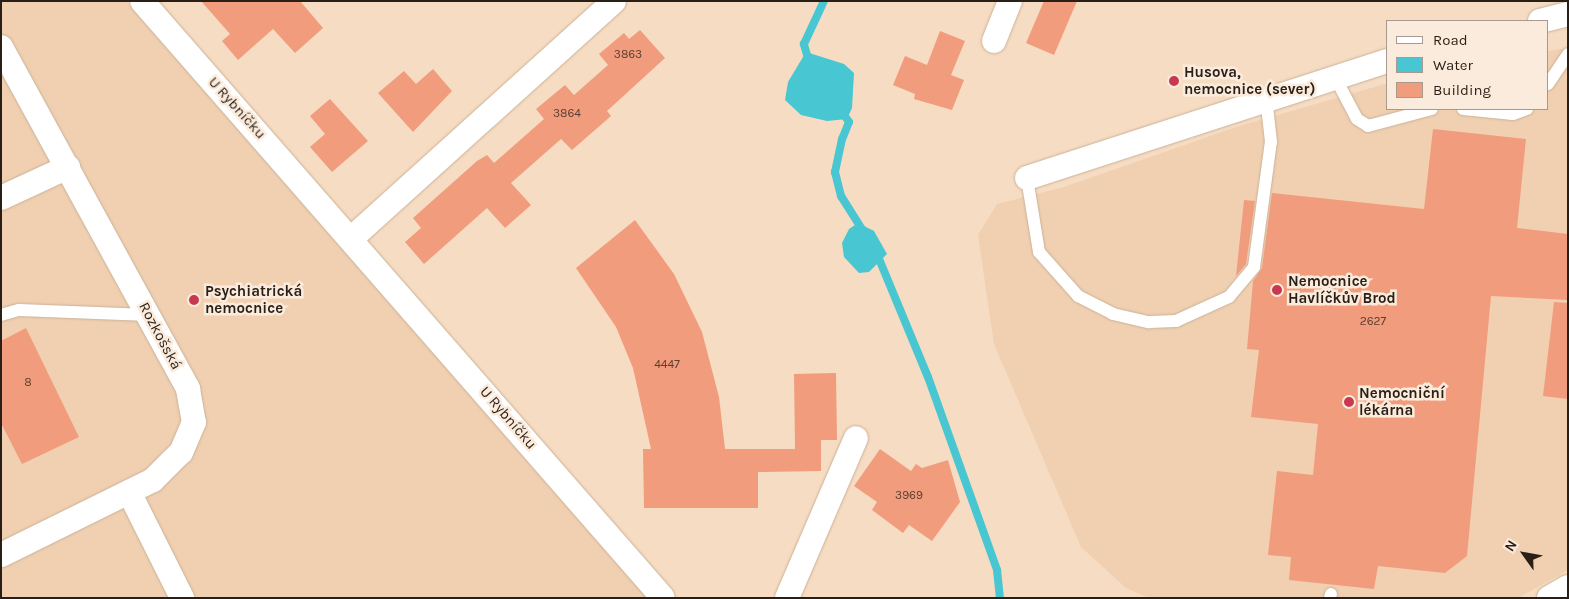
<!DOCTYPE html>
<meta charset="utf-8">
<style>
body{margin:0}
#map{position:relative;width:1569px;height:599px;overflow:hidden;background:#f6dcc2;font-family:Karla,sans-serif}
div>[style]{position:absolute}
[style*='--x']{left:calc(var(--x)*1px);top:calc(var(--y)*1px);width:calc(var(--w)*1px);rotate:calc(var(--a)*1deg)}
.built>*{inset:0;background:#f0d0b1}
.water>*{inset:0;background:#48c6d1}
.stream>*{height:8px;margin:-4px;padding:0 4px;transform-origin:4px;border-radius:4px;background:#48c6d1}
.building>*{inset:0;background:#f09c7d}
.roads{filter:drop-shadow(0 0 1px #cab198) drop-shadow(0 0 1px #cab198)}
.service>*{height:12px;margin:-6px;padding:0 6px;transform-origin:6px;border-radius:6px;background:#fff}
.minor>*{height:24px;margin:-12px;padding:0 12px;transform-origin:12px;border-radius:12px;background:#fff}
.dots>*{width:14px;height:14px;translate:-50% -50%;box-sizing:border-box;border:2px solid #fbebdc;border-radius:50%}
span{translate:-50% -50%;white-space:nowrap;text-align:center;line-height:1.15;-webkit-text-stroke:5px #fbebdc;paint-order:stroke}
.number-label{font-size:12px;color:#5b3e30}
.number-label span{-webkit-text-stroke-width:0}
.poi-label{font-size:15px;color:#291f16;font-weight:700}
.left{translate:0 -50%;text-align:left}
.street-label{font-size:15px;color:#291f16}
.frame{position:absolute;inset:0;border:2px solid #291f16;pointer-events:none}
.legend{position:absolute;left:1386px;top:20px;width:162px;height:90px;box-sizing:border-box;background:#fbebdc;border:1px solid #a7998d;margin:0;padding:6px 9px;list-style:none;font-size:15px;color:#291f16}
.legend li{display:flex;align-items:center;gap:10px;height:25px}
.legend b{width:25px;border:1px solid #a7998d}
.north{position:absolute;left:1499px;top:529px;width:50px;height:50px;-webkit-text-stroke:4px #fbebdc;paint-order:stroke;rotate:302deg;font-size:14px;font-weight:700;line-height:20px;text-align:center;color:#291f16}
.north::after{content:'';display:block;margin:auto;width:18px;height:22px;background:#291f16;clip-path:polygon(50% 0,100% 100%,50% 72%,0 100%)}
</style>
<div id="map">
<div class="built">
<i style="clip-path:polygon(1px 1px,126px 1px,647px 598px,1px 598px)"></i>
<i style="clip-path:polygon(1568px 48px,1568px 570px,1518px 598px,1149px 598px,1126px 588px,1081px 547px,994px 344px,978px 235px,997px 204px,1064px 187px,1236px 127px,1388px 83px,1388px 109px,1548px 109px,1548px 51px)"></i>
</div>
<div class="water">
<i style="clip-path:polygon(806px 52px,844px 64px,854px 73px,852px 108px,847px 119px,827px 121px,801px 115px,785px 100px,788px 82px)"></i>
<i style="clip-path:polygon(858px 223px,874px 231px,887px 254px,869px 272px,859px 273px,844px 257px,842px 243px,849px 229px)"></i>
</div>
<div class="stream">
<i style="--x:809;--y:62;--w:19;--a:-106"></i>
<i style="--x:804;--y:44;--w:47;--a:-65.1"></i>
<i style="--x:842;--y:112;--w:12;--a:55"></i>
<i style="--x:849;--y:122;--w:18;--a:112"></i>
<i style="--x:842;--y:139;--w:34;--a:102"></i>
<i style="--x:835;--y:172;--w:25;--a:76"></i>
<i style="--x:841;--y:196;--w:41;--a:57.8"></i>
<i style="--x:877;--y:254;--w:133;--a:67.5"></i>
<i style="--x:928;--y:377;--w:205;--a:70.3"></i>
<i style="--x:997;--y:570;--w:28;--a:84"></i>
</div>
<div class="building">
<i style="clip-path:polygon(201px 1px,300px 1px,323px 28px,295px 53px,273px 29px,238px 60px,222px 41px,230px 34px)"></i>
<i style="clip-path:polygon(1044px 1px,1077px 1px,1054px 55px,1026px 43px)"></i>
<i style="clip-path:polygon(640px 30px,665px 58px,607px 111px,611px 116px,572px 150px,561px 139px,511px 183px,531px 205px,505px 228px,487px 208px,424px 264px,405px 242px,421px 228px,413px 218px,477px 161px,487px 155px,494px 163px,544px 119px,536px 109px,565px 85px,574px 95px,608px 65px,599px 54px,624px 33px,629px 39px)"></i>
<i style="clip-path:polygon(940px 31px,965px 41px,951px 75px,964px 80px,952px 110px,914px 99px,915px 94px,893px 85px,905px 56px,927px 65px)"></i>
<i style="clip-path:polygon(433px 69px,452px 91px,413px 132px,378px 93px,404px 71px,416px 84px)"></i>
<i style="clip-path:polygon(330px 99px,368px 141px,332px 172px,310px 147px,325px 134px,310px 116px)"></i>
<i style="clip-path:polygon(1433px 129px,1526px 139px,1517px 228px,1568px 234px,1568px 300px,1491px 296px,1467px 556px,1445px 573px,1378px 566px,1374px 589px,1289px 580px,1291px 557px,1268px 555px,1277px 471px,1313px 475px,1318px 424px,1251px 417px,1259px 350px,1247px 349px,1253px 281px,1262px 268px,1272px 193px,1424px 209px)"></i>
<i style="clip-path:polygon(1244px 200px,1255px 201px,1246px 264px,1236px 276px)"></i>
<i style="clip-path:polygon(635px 220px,674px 274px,702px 332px,719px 397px,725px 449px,795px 449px,794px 374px,836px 373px,837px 440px,821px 440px,821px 471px,758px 472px,758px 508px,644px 508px,643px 449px,651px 449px,633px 368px,616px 327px,576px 268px)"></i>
<i style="clip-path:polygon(1554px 302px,1568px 303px,1568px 399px,1543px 396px)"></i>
<i style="clip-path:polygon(26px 328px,79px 437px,22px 464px,1px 423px,1px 341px)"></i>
<i style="clip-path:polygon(880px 449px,911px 471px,916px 464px,922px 468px,948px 460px,960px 502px,932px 541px,909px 525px,903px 533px,872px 510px,877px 502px,854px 486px)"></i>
</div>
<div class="roads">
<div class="service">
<i style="--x:1335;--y:77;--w:47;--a:62.4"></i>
<i style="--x:1357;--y:119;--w:13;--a:32"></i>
<i style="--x:1368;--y:126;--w:66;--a:-14.9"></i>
<i style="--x:1548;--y:84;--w:36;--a:-56"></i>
<i style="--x:1463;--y:109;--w:50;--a:5.7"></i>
<i style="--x:1513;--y:114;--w:15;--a:-20"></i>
<i style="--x:1027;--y:178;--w:75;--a:80.8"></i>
<i style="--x:1039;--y:252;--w:59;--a:48.4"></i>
<i style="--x:1078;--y:296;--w:39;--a:27"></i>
<i style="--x:1113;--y:314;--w:37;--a:13"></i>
<i style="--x:1149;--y:322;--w:27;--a:-2"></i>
<i style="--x:1176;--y:321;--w:58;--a:-24.4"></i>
<i style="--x:1229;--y:297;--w:39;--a:-50"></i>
<i style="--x:1254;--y:267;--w:126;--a:-82.3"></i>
<i style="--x:1271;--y:142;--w:45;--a:-96.3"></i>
<i style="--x:1;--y:315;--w:19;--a:-16"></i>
<i style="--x:19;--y:310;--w:130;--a:2.2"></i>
<i style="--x:1330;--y:598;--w:4;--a:-76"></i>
</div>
<div class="minor">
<i style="--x:142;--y:1;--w:792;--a:48.89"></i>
<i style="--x:1540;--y:21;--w:29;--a:-14"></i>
<i style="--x:994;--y:41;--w:43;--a:-68.2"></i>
<i style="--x:1;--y:47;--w:390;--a:61.3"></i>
<i style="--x:188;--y:389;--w:34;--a:80"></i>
<i style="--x:194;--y:422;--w:33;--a:113"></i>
<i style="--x:181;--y:452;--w:40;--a:135"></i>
<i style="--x:153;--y:480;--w:169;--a:153.7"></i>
<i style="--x:1027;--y:178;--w:379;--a:-18"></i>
<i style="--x:1;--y:198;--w:74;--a:-24.8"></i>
<i style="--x:352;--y:238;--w:353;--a:-42.1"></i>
<i style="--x:129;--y:492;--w:119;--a:63.4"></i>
<i style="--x:787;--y:598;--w:174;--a:-66.7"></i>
<i style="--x:1549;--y:598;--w:22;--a:-30"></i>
</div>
</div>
<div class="dots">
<i style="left:1174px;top:81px;background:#c93850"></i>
<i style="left:1277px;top:290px;background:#c93850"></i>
<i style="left:194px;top:300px;background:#c93850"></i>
<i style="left:1349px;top:402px;background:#c93850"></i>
</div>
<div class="number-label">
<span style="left:628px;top:55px">3863</span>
<span style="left:567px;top:114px">3864</span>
<span style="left:1373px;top:322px">2627</span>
<span style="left:667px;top:365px">4447</span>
<span style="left:28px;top:383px">8</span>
<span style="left:909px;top:496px">3969</span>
</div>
<div class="poi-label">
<span class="left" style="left:1184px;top:81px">Husova,<br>nemocnice (sever)</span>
<span class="left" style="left:1288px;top:290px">Nemocnice<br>Havlíčkův Brod</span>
<span class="left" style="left:205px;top:300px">Psychiatrická<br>nemocnice</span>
<span class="left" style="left:1359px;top:402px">Nemocniční<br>lékárna</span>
</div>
<div class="street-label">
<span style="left:237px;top:108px;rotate:48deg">U Rybníčku</span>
<span style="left:160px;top:336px;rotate:62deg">Rozkošská</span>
<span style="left:508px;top:418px;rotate:49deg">U Rybníčku</span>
</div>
<div class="frame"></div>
<ul class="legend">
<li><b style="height:6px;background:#fff"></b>Road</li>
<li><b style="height:14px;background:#48c6d1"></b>Water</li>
<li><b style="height:14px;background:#f09c7d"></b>Building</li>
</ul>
<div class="north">N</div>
</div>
